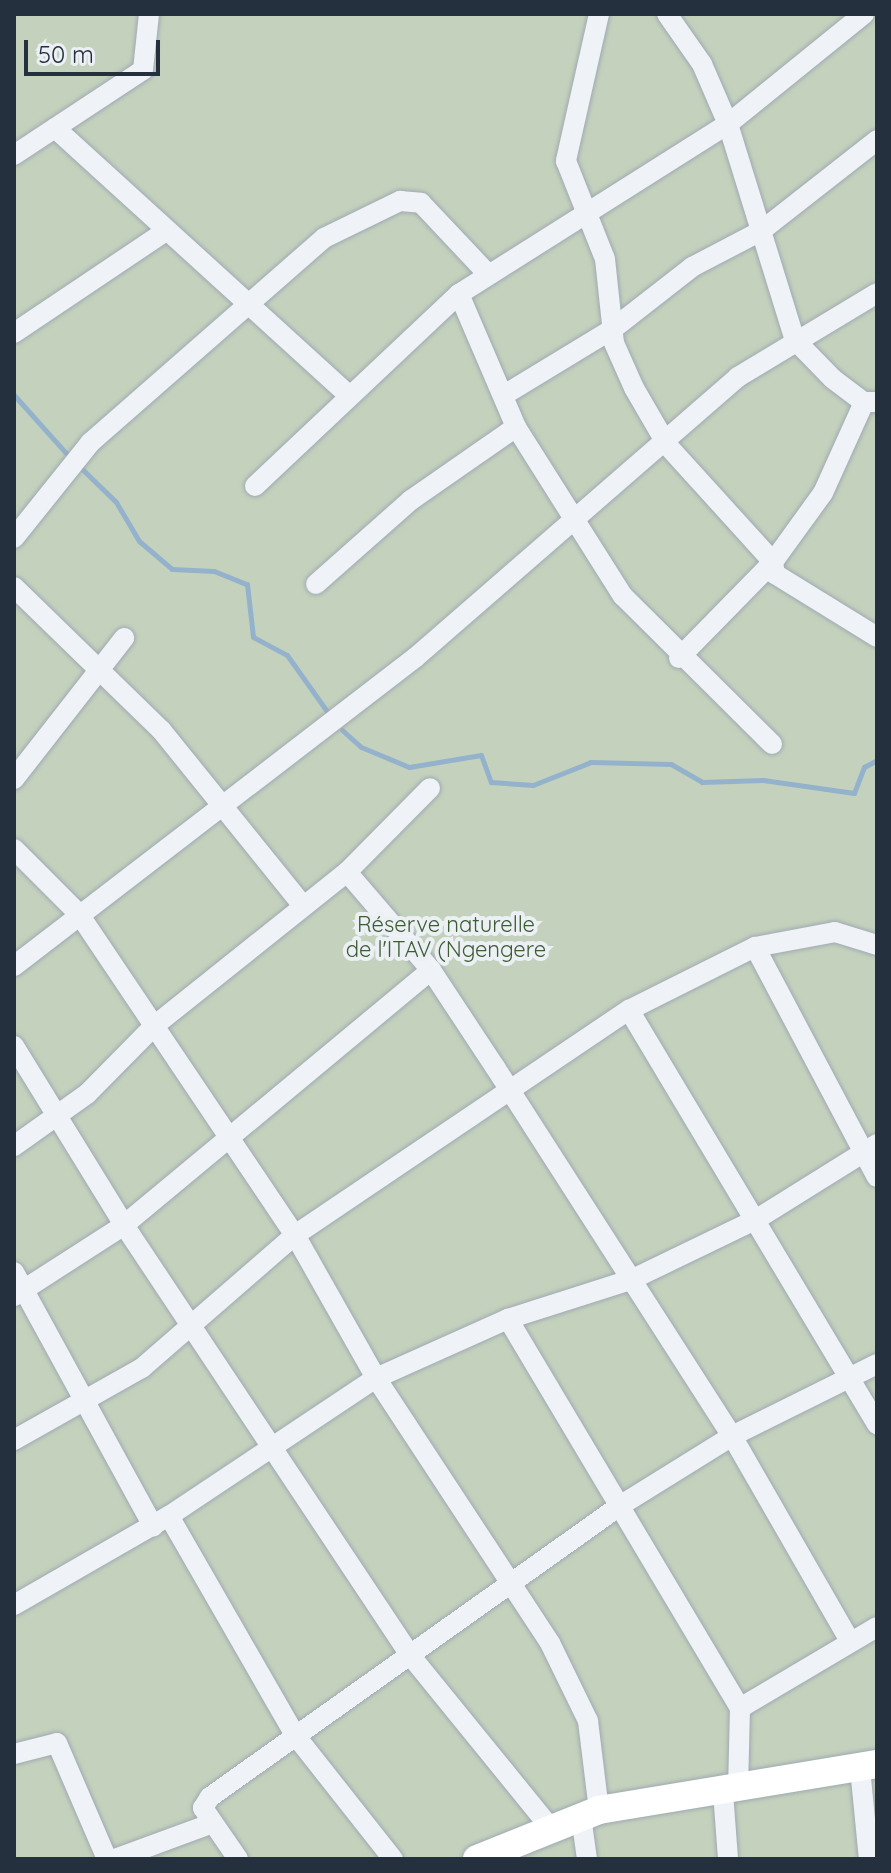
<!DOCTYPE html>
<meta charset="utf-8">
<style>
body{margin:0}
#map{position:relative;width:891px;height:1873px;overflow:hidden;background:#dce2e8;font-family:Quicksand,sans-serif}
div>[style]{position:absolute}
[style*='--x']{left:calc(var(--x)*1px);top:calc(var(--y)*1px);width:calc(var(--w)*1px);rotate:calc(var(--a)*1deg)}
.green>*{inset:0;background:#c4d2bd;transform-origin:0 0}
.stream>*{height:5px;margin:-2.5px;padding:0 2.5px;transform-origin:2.5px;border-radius:2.5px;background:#94b2cb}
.roads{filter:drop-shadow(0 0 2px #a1a9b2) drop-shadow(0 0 2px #a1a9b2)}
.street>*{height:20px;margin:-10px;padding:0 10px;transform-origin:10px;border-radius:10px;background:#eff2f6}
.secondary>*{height:28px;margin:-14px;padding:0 14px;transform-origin:14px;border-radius:14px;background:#fff}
span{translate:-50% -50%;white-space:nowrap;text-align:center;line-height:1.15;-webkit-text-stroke:8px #ecf0f5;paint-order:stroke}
.park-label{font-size:22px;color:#3c5c31}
.frame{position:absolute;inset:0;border:16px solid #25303f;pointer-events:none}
.scale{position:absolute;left:24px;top:40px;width:136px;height:36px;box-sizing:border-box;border:4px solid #25303f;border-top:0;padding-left:10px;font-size:24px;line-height:28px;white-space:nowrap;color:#25303f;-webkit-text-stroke:6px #ecf0f5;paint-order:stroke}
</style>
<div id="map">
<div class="green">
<i style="left:14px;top:14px;width:863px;height:1845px"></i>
</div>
<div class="stream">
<i style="--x:14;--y:395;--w:78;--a:48.1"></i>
<i style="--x:80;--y:467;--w:50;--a:44.2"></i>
<i style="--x:116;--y:502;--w:45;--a:59.5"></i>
<i style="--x:139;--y:541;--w:43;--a:40.3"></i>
<i style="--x:172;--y:569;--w:42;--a:2.7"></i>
<i style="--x:214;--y:571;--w:35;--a:22"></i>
<i style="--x:247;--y:584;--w:53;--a:83.5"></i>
<i style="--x:253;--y:637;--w:38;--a:28"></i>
<i style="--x:287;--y:655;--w:72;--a:54.6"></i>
<i style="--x:342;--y:730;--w:25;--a:42"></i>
<i style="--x:361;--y:747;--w:52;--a:22.6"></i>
<i style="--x:409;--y:767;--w:73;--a:-9.5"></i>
<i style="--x:481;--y:755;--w:29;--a:70"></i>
<i style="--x:491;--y:782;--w:42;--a:4.1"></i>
<i style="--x:533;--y:785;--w:62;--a:-21.6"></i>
<i style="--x:591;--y:762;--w:80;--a:1.4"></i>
<i style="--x:671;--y:764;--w:36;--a:30"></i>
<i style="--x:702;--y:782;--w:61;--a:-1.9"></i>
<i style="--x:763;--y:780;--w:92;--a:8.1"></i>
<i style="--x:854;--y:793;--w:28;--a:-69"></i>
<i style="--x:864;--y:767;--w:15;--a:-28"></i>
</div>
<div class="roads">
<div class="street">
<i style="--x:599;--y:14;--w:151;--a:102.7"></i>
<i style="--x:566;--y:161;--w:105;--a:68.3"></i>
<i style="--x:605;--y:259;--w:84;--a:83.9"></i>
<i style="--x:614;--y:343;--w:49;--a:66"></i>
<i style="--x:634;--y:388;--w:66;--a:59.9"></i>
<i style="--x:667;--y:445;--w:158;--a:47.8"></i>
<i style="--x:773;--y:562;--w:12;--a:81"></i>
<i style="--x:775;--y:574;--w:120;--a:31.7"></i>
<i style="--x:667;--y:14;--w:61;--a:55"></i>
<i style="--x:702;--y:64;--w:65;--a:66.6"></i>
<i style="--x:728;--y:124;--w:226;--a:72.8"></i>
<i style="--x:795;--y:340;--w:54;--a:45.7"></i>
<i style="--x:833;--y:379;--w:39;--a:37"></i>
<i style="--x:864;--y:402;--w:13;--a:0"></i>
<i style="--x:55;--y:128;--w:396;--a:42.3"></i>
<i style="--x:14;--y:155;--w:154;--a:-33.4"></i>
<i style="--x:143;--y:70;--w:56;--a:-83.9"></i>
<i style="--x:459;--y:294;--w:145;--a:66.8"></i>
<i style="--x:516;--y:427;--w:200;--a:57.7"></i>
<i style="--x:623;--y:596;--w:210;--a:44.8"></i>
<i style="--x:14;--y:333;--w:183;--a:-33.9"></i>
<i style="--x:504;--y:395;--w:129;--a:-31.3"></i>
<i style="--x:614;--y:328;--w:99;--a:-38"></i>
<i style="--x:692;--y:267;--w:78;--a:-27.6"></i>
<i style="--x:761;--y:231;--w:147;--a:-38.1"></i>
<i style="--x:255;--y:486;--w:280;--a:-43.3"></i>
<i style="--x:459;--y:294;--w:318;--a:-32.3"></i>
<i style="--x:728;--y:124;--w:175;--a:-39"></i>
<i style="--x:14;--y:538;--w:122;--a:-51.3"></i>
<i style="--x:90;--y:443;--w:311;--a:-41.2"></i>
<i style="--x:324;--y:238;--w:85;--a:-26"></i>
<i style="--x:400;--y:201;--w:21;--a:5"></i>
<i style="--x:421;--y:203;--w:96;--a:46.7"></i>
<i style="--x:316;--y:584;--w:127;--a:-41.5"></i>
<i style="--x:411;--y:500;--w:128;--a:-34.8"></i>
<i style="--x:14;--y:587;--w:206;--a:44.2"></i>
<i style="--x:162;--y:731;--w:225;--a:51.1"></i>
<i style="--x:679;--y:658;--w:134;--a:-45.6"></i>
<i style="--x:773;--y:562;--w:85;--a:-54.1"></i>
<i style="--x:823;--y:493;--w:100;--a:-65.7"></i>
<i style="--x:14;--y:779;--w:179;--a:-52"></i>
<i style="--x:14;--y:849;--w:92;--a:45"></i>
<i style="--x:79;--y:914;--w:387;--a:56.1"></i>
<i style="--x:295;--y:1235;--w:164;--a:60.5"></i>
<i style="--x:376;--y:1378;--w:317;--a:56.7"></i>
<i style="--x:550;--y:1643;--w:87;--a:64"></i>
<i style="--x:588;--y:1721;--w:90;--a:83"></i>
<i style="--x:347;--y:872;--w:129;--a:49.4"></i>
<i style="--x:431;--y:970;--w:116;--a:56.6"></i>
<i style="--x:495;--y:1067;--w:439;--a:57.3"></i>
<i style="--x:732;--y:1436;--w:237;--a:60.1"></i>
<i style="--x:755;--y:947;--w:260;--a:62.1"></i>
<i style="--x:14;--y:966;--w:507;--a:-37.55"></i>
<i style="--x:416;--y:657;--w:427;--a:-41"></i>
<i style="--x:738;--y:377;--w:162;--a:-31.1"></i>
<i style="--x:629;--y:1010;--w:483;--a:59.1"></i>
<i style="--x:14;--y:1046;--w:210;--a:58.4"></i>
<i style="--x:124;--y:1225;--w:516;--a:56.37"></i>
<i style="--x:410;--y:1655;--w:222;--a:50.9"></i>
<i style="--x:14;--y:1146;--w:90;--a:-35.5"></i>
<i style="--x:87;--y:1094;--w:95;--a:-45.4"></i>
<i style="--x:154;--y:1026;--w:247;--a:-38.6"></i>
<i style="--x:347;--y:872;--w:118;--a:-45.3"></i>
<i style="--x:14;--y:1272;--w:290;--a:61.3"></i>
<i style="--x:14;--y:1296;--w:131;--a:-32.8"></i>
<i style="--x:124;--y:1225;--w:399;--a:-39.7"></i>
<i style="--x:508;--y:1319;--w:453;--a:59.2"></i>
<i style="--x:740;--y:1708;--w:82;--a:91.4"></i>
<i style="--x:14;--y:1440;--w:147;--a:-29.4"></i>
<i style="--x:142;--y:1368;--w:203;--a:-41"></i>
<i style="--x:295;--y:1235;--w:403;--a:-34"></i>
<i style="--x:629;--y:1010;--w:141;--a:-26.6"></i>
<i style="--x:755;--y:947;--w:81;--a:-10.6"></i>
<i style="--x:835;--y:932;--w:44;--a:17.2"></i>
<i style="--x:169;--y:1516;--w:253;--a:60.1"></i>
<i style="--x:295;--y:1735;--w:158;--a:51.7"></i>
<i style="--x:14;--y:1605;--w:179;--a:-29.9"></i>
<i style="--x:169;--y:1516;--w:249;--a:-33.7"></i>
<i style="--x:376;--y:1378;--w:145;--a:-24.1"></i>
<i style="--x:508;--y:1319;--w:131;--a:-17.7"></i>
<i style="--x:633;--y:1279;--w:138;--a:-25.8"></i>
<i style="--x:757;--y:1219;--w:142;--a:-32"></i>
<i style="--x:740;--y:1708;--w:159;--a:-30.6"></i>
<i style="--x:14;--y:1754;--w:44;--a:-14.3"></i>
<i style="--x:57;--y:1743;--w:126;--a:66.7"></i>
<i style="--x:860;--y:1768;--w:91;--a:84.4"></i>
<i style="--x:723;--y:1792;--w:67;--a:85.7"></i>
<i style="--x:581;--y:1816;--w:43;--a:82.1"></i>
<i style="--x:115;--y:1859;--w:101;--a:-20.2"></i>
<i style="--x:238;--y:1859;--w:62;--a:-124.5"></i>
<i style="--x:203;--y:1808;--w:13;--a:-58"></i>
<i style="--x:210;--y:1797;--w:501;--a:-35.4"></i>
<i style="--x:618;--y:1507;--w:134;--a:-31.9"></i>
<i style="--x:732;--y:1436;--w:162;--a:-26.4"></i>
</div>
<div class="secondary">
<i style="--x:477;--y:1859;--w:131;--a:-21.9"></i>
<i style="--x:599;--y:1810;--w:282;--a:-9.4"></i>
</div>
</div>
<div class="park-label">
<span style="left:446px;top:937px">Réserve naturelle<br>de l'ITAV (Ngengere</span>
</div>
<div class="frame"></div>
<div class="scale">50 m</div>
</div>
